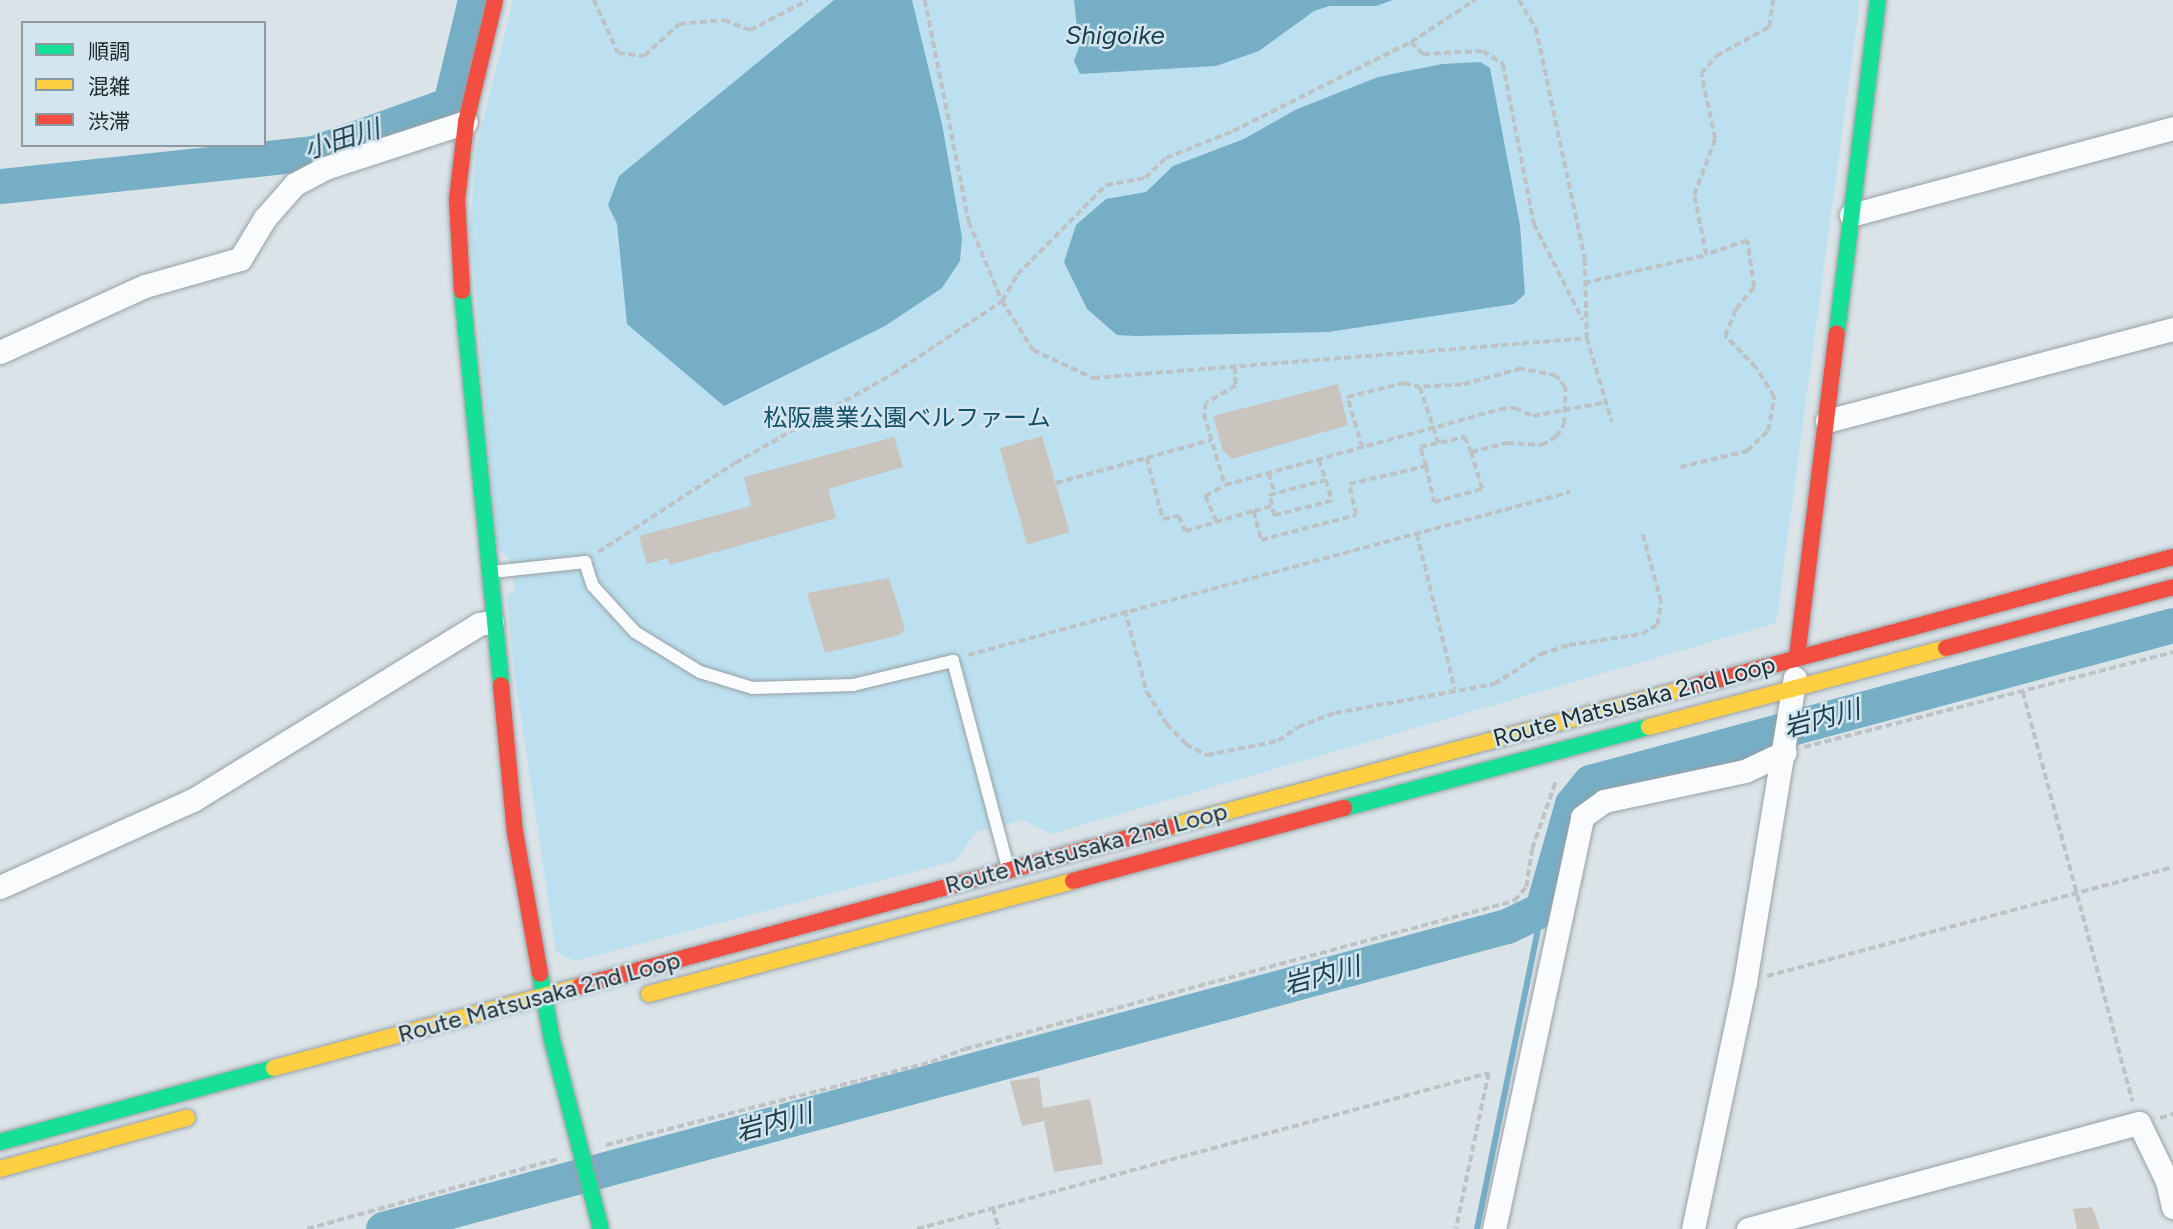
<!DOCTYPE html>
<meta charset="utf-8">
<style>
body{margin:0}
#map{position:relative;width:2173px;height:1229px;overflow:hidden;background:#d9e3e8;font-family:Figtree,"Noto Sans JP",sans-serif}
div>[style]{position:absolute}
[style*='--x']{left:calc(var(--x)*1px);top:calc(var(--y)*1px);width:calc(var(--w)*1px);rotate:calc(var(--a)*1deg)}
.green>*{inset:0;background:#bce0f0}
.water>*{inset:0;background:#76aec6}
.stream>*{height:6px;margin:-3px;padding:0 3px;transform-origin:3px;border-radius:3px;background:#76aec6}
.river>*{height:35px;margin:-17.5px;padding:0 17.5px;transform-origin:17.5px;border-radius:17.5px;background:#76aec6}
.building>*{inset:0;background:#cac4be;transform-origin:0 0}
.path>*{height:3.5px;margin-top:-1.75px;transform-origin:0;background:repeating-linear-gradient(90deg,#bec2c5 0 7px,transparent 0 10.5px)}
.roads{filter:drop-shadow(0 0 2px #99a0a4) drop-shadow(0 0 2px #99a0a4)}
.lane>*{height:12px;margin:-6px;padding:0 6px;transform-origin:6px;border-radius:6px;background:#f9fbfc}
.street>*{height:23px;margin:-11.5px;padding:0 11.5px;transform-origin:11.5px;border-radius:11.5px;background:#f9fbfc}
.fast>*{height:16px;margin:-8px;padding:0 8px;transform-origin:8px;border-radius:8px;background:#16e098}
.slow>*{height:16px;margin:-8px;padding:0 8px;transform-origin:8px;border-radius:8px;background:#ffcf43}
.jam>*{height:16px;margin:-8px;padding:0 8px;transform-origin:8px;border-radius:8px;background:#f24e42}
span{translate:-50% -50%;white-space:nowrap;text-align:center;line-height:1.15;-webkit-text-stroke:5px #d3e5ee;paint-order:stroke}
.park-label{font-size:24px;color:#135068}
.street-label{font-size:24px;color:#232a2d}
.water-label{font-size:26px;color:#1b3e4c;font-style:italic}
.legend{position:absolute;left:21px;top:21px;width:245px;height:126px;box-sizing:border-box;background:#d3e5ee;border:2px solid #8d9aa1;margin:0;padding:9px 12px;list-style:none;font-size:21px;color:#232a2d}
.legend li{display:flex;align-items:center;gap:14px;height:35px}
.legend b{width:35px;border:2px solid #8d9aa1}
</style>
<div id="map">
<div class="green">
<i style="clip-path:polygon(513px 0,1860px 0,1776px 623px,1051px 834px,1023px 820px,976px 832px,955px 861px,575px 961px,556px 952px,514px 671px,507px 597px,515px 589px,509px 557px,498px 550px,470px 227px,476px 150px)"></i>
</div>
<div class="water">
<i style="clip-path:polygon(834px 0,912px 0,942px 124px,962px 237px,960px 261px,942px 288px,885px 326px,724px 406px,627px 324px,617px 224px,608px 205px,619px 176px)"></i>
<i style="clip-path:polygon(1074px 0,1393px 0,1376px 6px,1329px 6px,1314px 11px,1259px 51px,1216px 66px,1080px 74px,1074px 61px,1079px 47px)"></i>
<i style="clip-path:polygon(1480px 62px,1490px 68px,1520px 225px,1525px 294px,1514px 304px,1328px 332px,1135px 336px,1117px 335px,1087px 309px,1064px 262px,1076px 225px,1106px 199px,1146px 192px,1173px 166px,1244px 139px,1295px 110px,1378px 77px,1442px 64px)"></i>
</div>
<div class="stream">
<i style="--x:1477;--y:1229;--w:327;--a:-78.5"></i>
</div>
<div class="river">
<i style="--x:0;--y:186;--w:316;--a:-6"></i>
<i style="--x:314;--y:153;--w:145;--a:-19.8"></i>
<i style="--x:450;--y:104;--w:107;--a:-76.5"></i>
<i style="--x:383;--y:1229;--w:1164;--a:-15.09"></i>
<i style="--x:1507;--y:926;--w:39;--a:-26"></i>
<i style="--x:1542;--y:909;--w:109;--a:-74.1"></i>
<i style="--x:1572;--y:804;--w:28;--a:-51"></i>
<i style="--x:1590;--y:782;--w:604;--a:-15.07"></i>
</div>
<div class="building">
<i style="clip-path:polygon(1338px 384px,1348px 425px,1232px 459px,1223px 451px,1213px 416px)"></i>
<i style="left:1042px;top:436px;width:100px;height:44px;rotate:74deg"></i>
<i style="clip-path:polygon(894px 437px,903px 467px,828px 489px,836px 518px,670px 565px,668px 558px,647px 564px,639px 536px,751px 506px,744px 477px)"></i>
<i style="clip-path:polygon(889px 578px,905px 629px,900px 635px,825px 653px,807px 593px)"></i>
<i style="clip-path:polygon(1039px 1077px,1043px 1108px,1090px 1099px,1103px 1164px,1054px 1172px,1044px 1121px,1022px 1126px,1010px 1081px)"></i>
<i style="clip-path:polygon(2092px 1207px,2100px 1229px,2077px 1229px,2073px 1209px)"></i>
</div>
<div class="path">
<i style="--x:594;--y:0;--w:58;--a:65.6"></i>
<i style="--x:618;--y:53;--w:26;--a:7"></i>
<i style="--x:644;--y:56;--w:47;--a:-42.4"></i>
<i style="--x:679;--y:24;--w:45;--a:-5.1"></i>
<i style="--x:724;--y:20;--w:28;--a:21"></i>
<i style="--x:750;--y:30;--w:65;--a:-27.3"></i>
<i style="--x:925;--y:0;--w:226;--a:78.8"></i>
<i style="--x:969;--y:222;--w:86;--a:67.3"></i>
<i style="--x:1002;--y:301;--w:58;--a:57.7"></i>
<i style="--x:1033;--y:350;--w:66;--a:25"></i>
<i style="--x:1093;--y:378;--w:496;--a:-4.6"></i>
<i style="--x:1519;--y:0;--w:33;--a:59"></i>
<i style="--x:1536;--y:28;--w:236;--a:78"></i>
<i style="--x:1585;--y:259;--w:79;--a:88.5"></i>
<i style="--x:1587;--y:338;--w:88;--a:73.4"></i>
<i style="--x:1411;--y:42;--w:17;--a:45"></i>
<i style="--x:1423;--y:54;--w:60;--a:-2.9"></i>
<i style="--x:1483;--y:51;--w:24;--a:33"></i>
<i style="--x:1503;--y:64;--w:163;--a:79"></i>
<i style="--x:1534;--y:224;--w:108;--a:63"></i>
<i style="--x:1584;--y:283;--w:125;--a:-12.9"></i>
<i style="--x:1235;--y:367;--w:19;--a:87"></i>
<i style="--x:1236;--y:386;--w:34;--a:150"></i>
<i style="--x:1206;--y:403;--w:11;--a:100"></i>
<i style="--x:1204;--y:414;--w:74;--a:73.5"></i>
<i style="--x:1225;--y:485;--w:285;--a:-15.4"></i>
<i style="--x:1500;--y:409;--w:15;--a:-4"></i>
<i style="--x:1515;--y:408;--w:20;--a:24"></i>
<i style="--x:1533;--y:416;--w:75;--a:-10.7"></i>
<i style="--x:1362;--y:448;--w:53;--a:-106.4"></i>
<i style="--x:1347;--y:397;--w:59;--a:-13.8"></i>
<i style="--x:1404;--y:383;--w:16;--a:14"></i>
<i style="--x:1147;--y:458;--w:63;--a:75.3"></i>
<i style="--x:1163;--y:519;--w:16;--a:-11"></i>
<i style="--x:1179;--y:516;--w:16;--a:68"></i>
<i style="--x:1185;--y:531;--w:72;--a:-16.2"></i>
<i style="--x:1254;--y:511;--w:30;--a:76"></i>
<i style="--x:1261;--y:540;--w:98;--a:-14.7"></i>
<i style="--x:1356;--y:515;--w:32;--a:-103"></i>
<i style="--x:1349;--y:484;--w:79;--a:-13.2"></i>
<i style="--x:1426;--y:466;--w:37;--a:77"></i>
<i style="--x:1434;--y:502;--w:50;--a:-15.2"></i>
<i style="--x:1482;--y:489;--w:39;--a:-107"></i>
<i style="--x:1471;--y:452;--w:37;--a:-14"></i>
<i style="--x:1507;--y:443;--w:34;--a:3"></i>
<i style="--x:1541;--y:445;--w:17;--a:-28"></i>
<i style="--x:1556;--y:437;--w:15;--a:-58"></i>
<i style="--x:1564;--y:424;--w:36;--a:-88"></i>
<i style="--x:1565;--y:388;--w:15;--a:-127"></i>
<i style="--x:1556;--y:376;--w:36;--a:-169"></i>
<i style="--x:1521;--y:369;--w:61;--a:164.8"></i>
<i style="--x:1462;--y:385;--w:42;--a:177.3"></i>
<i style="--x:1420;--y:387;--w:60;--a:71.6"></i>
<i style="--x:1319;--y:460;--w:21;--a:71"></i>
<i style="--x:1426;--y:466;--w:20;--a:-108"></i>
<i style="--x:1420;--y:447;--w:46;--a:-12.5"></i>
<i style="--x:1465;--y:437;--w:16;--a:68"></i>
<i style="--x:1680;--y:467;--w:69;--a:-13.4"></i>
<i style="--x:1747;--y:451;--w:29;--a:-44"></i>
<i style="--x:1768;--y:431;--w:35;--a:-80"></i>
<i style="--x:1774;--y:397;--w:34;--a:-122"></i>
<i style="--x:1756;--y:368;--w:45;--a:-134.1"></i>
<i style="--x:1725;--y:336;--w:29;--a:-68"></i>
<i style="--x:1736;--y:309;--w:28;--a:-51"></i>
<i style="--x:1754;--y:287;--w:47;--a:-98.7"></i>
<i style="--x:1747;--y:241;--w:43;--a:161.1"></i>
<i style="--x:1706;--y:255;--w:61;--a:-101.3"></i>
<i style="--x:1694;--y:195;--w:60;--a:-69.4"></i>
<i style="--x:1715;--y:139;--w:66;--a:-102.2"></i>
<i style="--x:1701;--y:74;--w:23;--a:-50"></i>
<i style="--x:1716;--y:56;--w:60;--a:-28.7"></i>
<i style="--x:1769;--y:27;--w:27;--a:-82"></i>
<i style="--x:1269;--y:473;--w:22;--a:74"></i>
<i style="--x:1326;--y:480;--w:22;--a:74"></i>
<i style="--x:1332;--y:501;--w:60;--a:165.5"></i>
<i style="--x:1274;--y:516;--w:22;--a:-103"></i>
<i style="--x:1269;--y:495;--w:59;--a:-14.7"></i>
<i style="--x:1056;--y:483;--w:161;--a:-15.5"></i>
<i style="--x:1254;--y:511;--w:19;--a:-16"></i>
<i style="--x:1216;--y:522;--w:28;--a:-113"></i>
<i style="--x:1205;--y:496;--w:21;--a:-28"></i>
<i style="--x:1417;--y:534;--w:160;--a:76.2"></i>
<i style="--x:598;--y:552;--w:163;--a:-33"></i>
<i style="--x:735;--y:463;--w:181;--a:-29.4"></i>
<i style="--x:893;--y:374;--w:131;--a:-33.8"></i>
<i style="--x:1002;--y:301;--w:30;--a:-60"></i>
<i style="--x:1017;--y:275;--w:127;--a:-45.3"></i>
<i style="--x:1106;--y:185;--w:40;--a:-10"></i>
<i style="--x:1145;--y:178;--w:29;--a:-44"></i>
<i style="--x:1166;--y:158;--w:72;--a:-21.9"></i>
<i style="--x:1233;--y:131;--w:199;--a:-26.6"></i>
<i style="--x:1411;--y:42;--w:77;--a:-33.3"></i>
<i style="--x:1125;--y:610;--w:85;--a:75"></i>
<i style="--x:1147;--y:692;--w:38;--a:58"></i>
<i style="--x:1167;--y:724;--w:28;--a:46"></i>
<i style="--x:1186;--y:744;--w:24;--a:28"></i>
<i style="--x:1207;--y:755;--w:72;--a:-11.2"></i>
<i style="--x:1278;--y:741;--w:24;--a:-35"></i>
<i style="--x:1298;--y:727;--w:40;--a:-21"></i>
<i style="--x:1335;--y:713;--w:162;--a:-10.3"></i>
<i style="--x:1494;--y:684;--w:56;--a:-32.6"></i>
<i style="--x:1541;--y:654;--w:29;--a:-18"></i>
<i style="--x:1569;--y:645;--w:74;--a:-8.6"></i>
<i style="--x:1642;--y:634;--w:17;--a:-31"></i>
<i style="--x:1657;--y:625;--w:23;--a:-80"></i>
<i style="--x:1661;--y:602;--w:72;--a:-105.4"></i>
<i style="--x:968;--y:655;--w:624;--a:-15.15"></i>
<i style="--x:2023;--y:692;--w:424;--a:75"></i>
<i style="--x:1804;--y:747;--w:381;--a:-14.4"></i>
<i style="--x:1767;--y:976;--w:420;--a:-15"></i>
<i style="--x:2160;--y:1118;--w:14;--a:-17"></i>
<i style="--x:606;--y:1145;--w:335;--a:-14.3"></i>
<i style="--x:931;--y:1062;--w:36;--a:-21"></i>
<i style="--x:965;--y:1049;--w:569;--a:-15.09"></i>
<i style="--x:1514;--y:901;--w:18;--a:-49"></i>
<i style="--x:1526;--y:887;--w:38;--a:-81"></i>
<i style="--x:1532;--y:849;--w:73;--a:-70.8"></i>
<i style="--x:993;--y:1208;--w:22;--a:74"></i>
<i style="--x:307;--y:1229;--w:261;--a:-15.6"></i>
<i style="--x:917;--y:1229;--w:593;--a:-15.26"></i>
<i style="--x:1489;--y:1073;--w:159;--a:101.9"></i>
</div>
<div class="roads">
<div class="lane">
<i style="--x:492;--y:572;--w:94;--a:-6.1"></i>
<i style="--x:585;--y:562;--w:25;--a:72"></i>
<i style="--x:593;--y:586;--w:62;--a:47.6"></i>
<i style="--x:635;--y:632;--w:76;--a:31.6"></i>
<i style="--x:700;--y:672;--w:55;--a:16.8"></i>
<i style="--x:753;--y:688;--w:100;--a:-1.7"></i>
<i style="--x:853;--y:685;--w:103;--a:-13.5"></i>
<i style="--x:953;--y:661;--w:214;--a:75.1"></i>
</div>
<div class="street">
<i style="--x:1851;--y:215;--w:334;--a:-15.1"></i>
<i style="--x:0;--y:352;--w:159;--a:-24.5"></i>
<i style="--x:145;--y:286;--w:99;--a:-15.9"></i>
<i style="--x:240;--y:259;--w:48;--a:-58.6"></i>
<i style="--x:265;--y:218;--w:45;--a:-48.6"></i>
<i style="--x:295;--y:184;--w:34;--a:-28"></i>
<i style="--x:325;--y:168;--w:148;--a:-18.1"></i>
<i style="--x:1827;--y:421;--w:358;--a:-14.9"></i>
<i style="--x:0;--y:887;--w:212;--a:-24.3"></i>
<i style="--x:193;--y:800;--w:336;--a:-31.6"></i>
<i style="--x:479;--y:624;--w:13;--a:-9"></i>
<i style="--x:1494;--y:1229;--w:421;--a:-77.9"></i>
<i style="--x:1582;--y:817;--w:27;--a:-36"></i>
<i style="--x:1604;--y:801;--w:144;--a:-12"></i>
<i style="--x:1745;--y:771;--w:44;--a:-25.4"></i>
<i style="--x:1693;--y:1229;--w:252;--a:-78.1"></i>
<i style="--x:1745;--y:982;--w:308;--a:-80.7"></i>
<i style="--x:1748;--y:1229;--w:405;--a:-15.2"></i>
<i style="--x:2139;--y:1123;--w:64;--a:64.2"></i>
<i style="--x:2167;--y:1181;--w:27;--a:77"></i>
</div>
<div class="fast">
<i style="--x:462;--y:291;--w:396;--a:84.3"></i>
<i style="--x:1837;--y:333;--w:336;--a:-83"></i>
<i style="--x:1344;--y:808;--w:316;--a:-14.9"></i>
<i style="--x:540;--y:974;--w:67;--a:79.7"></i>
<i style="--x:552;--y:1040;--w:195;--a:75.5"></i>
<i style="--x:0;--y:1142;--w:284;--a:-15.1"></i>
</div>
<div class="slow">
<i style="--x:1649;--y:727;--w:307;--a:-14.9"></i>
<i style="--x:1169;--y:827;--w:540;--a:-15.01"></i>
<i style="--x:649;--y:994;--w:439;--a:-14.9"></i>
<i style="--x:274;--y:1068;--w:317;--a:-15"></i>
<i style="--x:0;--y:1169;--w:194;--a:-15.3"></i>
</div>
<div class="jam">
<i style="--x:462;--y:291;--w:91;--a:-93.1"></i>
<i style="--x:457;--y:200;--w:79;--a:-83.4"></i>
<i style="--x:466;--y:122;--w:125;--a:-76.6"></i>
<i style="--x:1946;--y:648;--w:235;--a:-15"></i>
<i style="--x:1797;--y:657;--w:326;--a:-83"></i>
<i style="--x:501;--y:685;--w:148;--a:84.6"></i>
<i style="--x:515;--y:832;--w:144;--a:80"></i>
<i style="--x:1691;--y:687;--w:499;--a:-15.1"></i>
<i style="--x:1073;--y:881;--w:281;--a:-15.1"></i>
<i style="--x:580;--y:986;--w:610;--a:-15.11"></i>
</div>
</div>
<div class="park-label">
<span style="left:907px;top:418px">松阪農業公園ベルファーム</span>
</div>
<div class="street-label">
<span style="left:1634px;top:701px;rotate:-15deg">Route Matsusaka 2nd Loop</span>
<span style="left:1086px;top:848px;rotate:-15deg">Route Matsusaka 2nd Loop</span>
<span style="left:539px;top:997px;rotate:-15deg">Route Matsusaka 2nd Loop</span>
</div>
<div class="water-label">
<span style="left:1115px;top:36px">Shigoike</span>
<span style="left:342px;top:140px;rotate:-17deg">小田川</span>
<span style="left:1822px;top:719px;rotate:-15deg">岩内川</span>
<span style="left:1322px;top:976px;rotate:-15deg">岩内川</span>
<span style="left:774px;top:1123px;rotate:-15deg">岩内川</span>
</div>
<ul class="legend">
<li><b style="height:9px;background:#16e098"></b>順調</li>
<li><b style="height:9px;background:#ffcf43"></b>混雑</li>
<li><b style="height:9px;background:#f24e42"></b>渋滞</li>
</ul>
</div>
